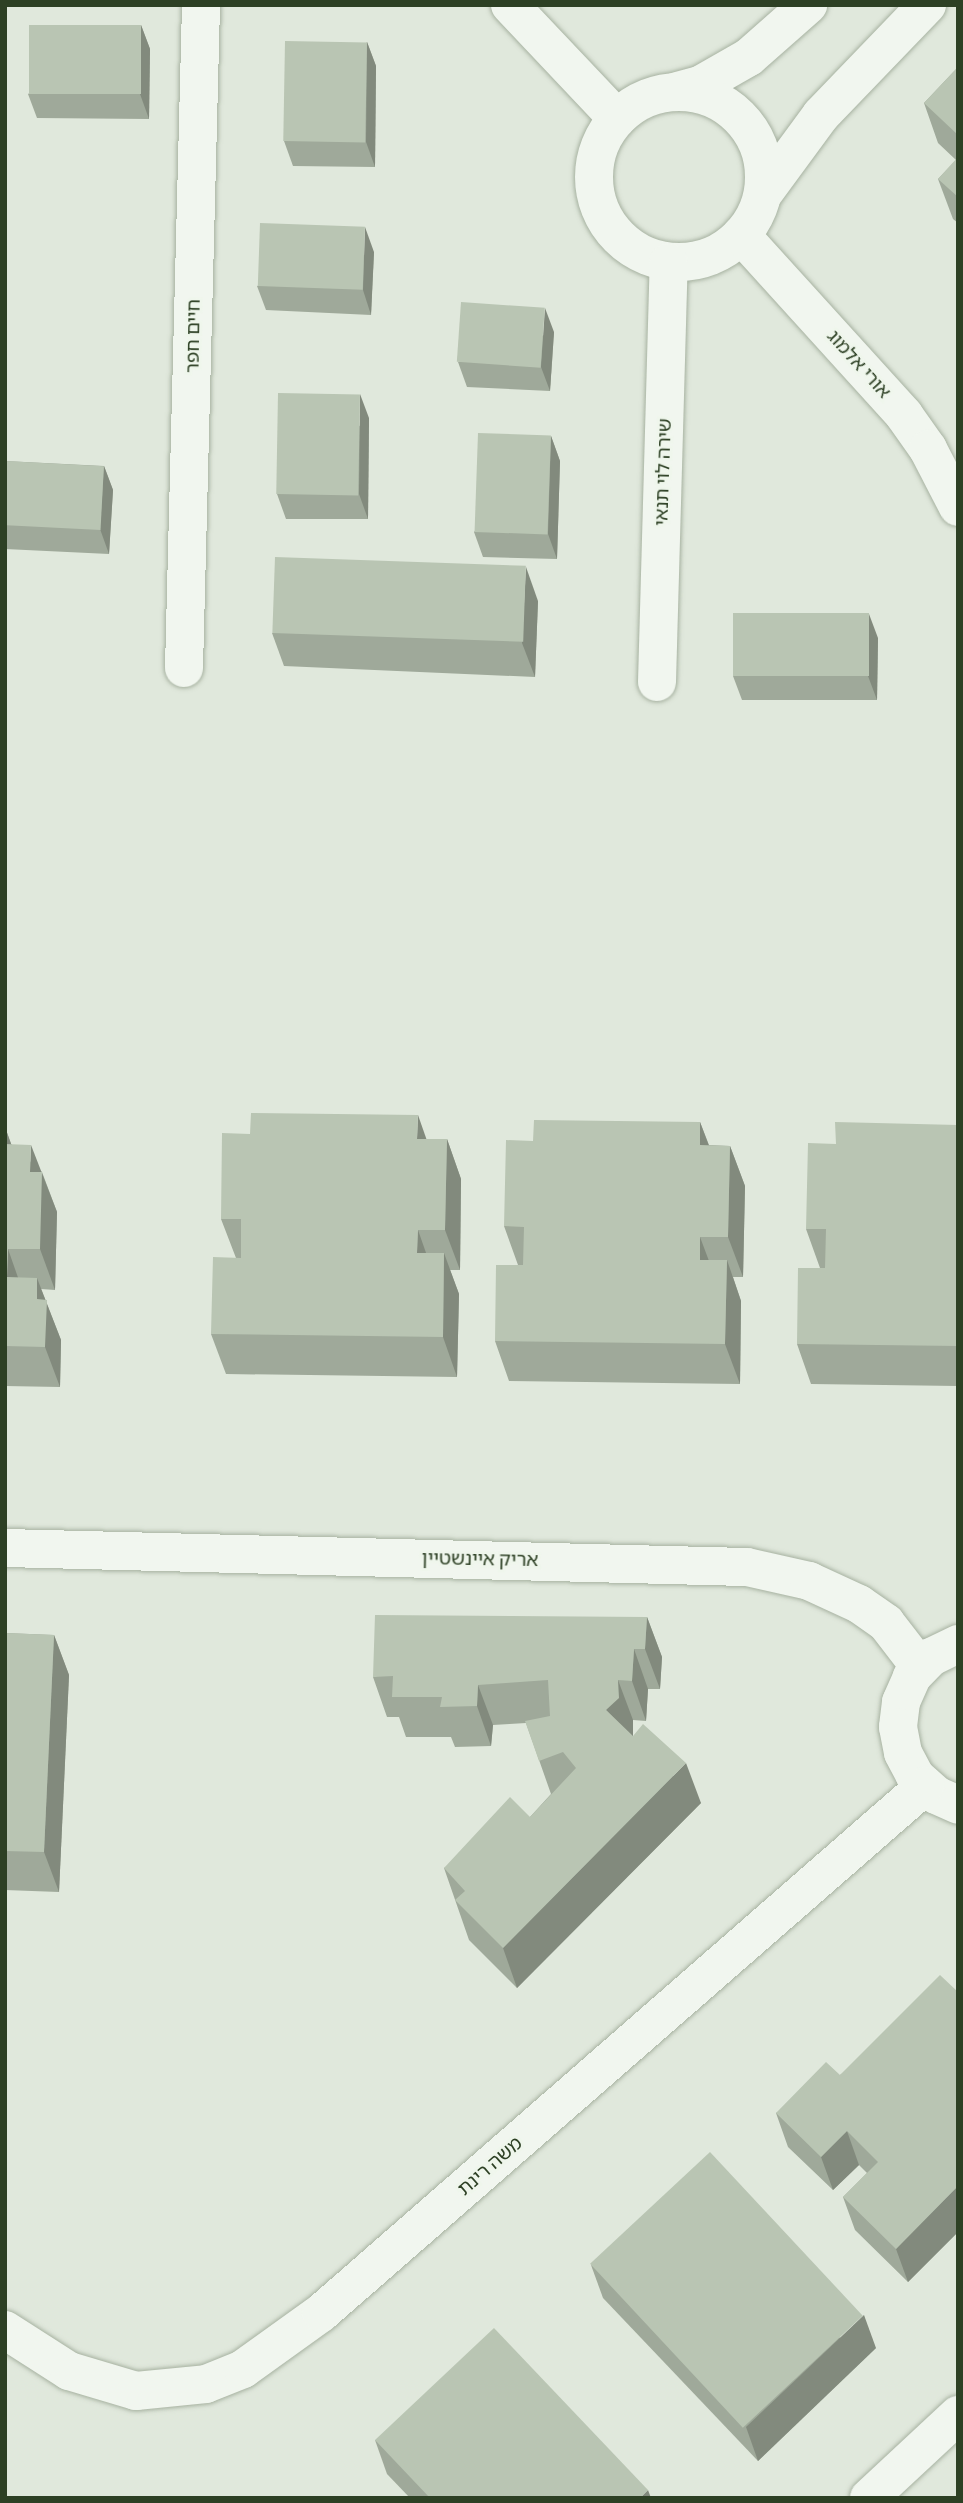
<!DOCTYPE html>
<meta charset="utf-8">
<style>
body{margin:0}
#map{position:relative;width:963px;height:2503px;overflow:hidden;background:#e0e8dc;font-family:"PT Sans Narrow","Noto Sans Hebrew",sans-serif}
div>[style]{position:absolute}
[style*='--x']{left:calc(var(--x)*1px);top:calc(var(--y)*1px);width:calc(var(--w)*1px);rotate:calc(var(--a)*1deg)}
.roads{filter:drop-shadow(0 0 2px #a7b2a1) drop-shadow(0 0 2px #a7b2a1)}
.minor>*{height:38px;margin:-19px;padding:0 19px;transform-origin:19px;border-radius:19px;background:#f1f6ef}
.minor>.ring{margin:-19px;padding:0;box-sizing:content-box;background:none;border:38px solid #f1f6ef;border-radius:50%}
.wall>*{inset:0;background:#9fa99a}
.shaded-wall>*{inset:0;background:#828a7d}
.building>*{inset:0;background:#b9c5b3;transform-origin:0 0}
span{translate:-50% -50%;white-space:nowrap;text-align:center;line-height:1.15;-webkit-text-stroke:6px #eff6ec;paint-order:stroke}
.street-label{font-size:19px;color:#2d4024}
.frame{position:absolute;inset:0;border:7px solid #2d4024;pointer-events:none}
</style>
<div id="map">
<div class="roads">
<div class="minor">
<i style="--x:510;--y:5;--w:156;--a:46.6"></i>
<i style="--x:677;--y:91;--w:24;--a:-15"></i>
<i style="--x:700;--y:85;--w:56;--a:-29.7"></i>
<i style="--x:749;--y:57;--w:79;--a:-41.4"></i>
<i class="ring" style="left:594px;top:92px;width:132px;height:132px"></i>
<i style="--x:763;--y:194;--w:98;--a:-53.7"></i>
<i style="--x:821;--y:115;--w:153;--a:-46.1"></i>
<i style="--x:741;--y:235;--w:243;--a:47.8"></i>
<i style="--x:904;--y:415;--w:42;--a:54.8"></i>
<i style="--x:928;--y:449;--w:65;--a:62.7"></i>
<i style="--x:184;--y:668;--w:663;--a:-88.53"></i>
<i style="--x:657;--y:682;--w:420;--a:-88.4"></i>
<i style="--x:5;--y:1548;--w:742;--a:1.47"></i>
<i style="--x:747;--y:1567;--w:64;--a:12.7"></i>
<i style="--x:809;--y:1581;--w:55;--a:24.7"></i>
<i style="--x:859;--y:1604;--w:33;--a:35"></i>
<i style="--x:886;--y:1623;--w:56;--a:52.3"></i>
<i style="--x:958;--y:1644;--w:30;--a:154"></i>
<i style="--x:931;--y:1657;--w:28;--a:134"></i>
<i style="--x:912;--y:1677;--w:27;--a:114"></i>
<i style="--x:901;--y:1702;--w:25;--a:97"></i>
<i style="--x:898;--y:1727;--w:26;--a:79"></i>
<i style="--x:903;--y:1753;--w:26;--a:62"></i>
<i style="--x:915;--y:1776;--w:28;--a:42"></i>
<i style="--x:936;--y:1795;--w:24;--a:24"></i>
<i style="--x:5;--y:2330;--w:76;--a:32.6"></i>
<i style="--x:69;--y:2371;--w:70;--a:16.6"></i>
<i style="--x:136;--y:2391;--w:70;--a:-5.7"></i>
<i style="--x:206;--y:2384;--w:40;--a:-22"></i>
<i style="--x:243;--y:2369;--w:96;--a:-35.7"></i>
<i style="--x:321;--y:2313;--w:802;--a:-41.11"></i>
<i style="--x:869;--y:2498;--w:122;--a:-43"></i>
</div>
</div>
<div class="wall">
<i style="clip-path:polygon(141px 25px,150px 49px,149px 119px,37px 118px,28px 94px)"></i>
<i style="clip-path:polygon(367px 42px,376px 66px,375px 167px,293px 166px,284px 141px)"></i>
<i style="clip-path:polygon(958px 67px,958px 223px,953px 219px,938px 179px,956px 160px,938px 143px,924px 103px)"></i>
<i style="clip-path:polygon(374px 252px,371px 315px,266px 310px,257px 286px)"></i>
<i style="clip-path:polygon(554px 332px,550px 391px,467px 387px,458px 362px)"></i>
<i style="clip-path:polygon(369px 418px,368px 519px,286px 519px,277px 494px)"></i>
<i style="clip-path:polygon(551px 436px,560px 461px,557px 559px,483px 557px,474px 532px)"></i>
<i style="clip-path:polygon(5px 461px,104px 466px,113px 490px,109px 554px,5px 549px)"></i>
<i style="clip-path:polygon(538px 601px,535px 677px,284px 666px,272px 633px)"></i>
<i style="clip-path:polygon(878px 638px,877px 700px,742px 700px,733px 676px)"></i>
<i style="clip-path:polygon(700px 1122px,709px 1145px,730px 1146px,745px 1186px,743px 1277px,733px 1277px,741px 1301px,740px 1384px,509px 1381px,495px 1341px,518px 1265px,504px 1226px,533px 1141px)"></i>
<i style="clip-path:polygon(958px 1125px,958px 1386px,811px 1384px,797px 1344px,820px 1268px,806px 1229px,836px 1144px)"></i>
<i style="clip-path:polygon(5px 1127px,11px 1144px,42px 1172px,57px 1212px,55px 1290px,41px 1289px,61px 1340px,60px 1387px,5px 1386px)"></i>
<i style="clip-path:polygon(426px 1139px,447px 1139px,461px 1179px,460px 1270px,450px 1270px,459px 1294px,457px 1377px,226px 1374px,211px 1334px,236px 1258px,221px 1219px)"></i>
<i style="clip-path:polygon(647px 1617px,662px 1657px,660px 1689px,648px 1689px,646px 1721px,633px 1720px,633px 1736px,701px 1803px,517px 1988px,469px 1940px,444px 1868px,530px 1817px,551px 1794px,526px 1723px,493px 1725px,491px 1746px,455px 1747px,451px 1737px,406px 1737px,399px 1717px,387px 1717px,373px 1677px)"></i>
<i style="clip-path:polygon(5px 1633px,54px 1635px,69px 1675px,59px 1892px,5px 1890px)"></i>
<i style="clip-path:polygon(958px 1992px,958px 2232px,908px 2282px,855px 2230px,843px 2197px,867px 2173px,859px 2165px,833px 2190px,788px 2147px,776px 2113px,840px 2075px)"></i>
<i style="clip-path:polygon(591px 2265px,876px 2348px,758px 2461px,603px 2298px)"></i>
<i style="clip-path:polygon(375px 2440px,651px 2498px,410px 2498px,387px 2474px)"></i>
</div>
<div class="shaded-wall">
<i style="clip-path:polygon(141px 25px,150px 49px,149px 119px,140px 94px)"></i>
<i style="clip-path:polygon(367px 42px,376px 66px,375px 167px,366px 142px)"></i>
<i style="clip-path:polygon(365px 227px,374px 252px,371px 315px,363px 290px)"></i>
<i style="clip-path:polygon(545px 308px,554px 332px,550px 391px,541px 367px)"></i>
<i style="clip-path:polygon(360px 394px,369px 418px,368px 519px,359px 494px)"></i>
<i style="clip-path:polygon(551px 436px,560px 461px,557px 559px,548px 534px)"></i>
<i style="clip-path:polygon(104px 466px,113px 490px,109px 554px,100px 529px)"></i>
<i style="clip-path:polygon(526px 567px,538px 601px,535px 677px,522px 643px)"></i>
<i style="clip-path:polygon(869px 614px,878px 638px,877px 700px,868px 676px)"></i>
<i style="clip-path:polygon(418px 1115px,432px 1155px,417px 1139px)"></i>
<i style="clip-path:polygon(700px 1122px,715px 1162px,700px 1145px)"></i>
<i style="clip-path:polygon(5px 1127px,18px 1163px,5px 1150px)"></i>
<i style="clip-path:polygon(447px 1139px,461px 1179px,460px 1270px,445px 1230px)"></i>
<i style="clip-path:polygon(31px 1145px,57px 1212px,55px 1290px,40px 1249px,30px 1172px)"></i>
<i style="clip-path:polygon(730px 1146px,745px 1186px,743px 1277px,728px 1237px)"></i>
<i style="clip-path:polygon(418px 1230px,432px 1270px,417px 1253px)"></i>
<i style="clip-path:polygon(700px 1237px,715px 1277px,700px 1260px)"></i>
<i style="clip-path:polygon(8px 1249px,22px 1289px,7px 1277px)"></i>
<i style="clip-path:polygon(444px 1253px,459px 1294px,457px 1377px,443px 1337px)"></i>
<i style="clip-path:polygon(727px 1260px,741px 1301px,740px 1384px,725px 1344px)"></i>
<i style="clip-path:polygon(37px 1278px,61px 1340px,60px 1387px,45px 1347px,37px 1299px)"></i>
<i style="clip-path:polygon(647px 1617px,662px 1657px,660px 1689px,645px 1649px)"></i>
<i style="clip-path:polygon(54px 1635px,69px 1675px,59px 1892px,44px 1852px)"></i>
<i style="clip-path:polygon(634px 1649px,648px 1689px,646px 1721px,632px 1681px)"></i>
<i style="clip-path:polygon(618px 1680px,633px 1720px,633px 1738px,606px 1710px)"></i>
<i style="clip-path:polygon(478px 1685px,493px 1725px,491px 1746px,477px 1706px)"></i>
<i style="clip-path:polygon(686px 1763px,701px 1803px,517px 1988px,503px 1948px)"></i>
<i style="clip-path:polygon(847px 2131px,859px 2165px,833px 2190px,821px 2157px)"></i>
<i style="clip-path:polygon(958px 2186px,958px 2232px,908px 2282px,896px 2249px)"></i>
<i style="clip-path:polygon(864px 2315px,876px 2348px,758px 2461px,746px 2427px)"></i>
<i style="clip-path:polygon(648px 2490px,651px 2498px,640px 2498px)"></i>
</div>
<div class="building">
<i style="left:29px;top:25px;width:112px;height:69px"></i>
<i style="left:285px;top:41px;width:82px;height:100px;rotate:1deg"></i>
<i style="clip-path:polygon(958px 67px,958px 135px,924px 103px)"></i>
<i style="clip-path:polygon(958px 157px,958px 197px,938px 179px)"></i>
<i style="left:260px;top:223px;width:105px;height:63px;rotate:2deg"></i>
<i style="left:461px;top:302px;width:84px;height:60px;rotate:4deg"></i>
<i style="left:278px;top:393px;width:82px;height:101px;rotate:1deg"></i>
<i style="left:478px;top:433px;width:73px;height:99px;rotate:2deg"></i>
<i style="left:5px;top:461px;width:99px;height:64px;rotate:3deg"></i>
<i style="left:275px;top:557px;width:251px;height:76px;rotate:2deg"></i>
<i style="left:733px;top:613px;width:136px;height:63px"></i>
<i style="clip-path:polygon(251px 1113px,418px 1115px,417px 1139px,447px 1139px,445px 1230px,418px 1230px,417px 1253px,444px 1253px,443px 1337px,211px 1334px,213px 1257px,241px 1258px,241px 1219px,221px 1219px,222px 1133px,250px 1134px)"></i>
<i style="clip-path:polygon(534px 1120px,700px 1122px,700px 1145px,730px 1146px,728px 1237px,700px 1237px,700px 1260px,727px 1260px,725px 1344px,495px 1341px,496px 1265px,523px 1265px,524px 1227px,504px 1226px,506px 1140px,533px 1141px)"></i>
<i style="clip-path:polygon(835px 1122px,958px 1125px,958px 1346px,797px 1344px,798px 1268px,825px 1268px,826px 1229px,806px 1229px,808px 1143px,836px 1144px)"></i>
<i style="clip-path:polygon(5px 1144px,31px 1145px,30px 1172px,42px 1172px,40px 1249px,8px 1249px,7px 1277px,37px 1278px,37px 1299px,47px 1300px,45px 1347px,5px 1346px)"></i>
<i style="clip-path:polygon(375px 1615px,647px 1617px,645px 1649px,634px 1649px,632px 1681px,618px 1680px,619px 1698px,606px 1710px,633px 1736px,643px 1724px,686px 1763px,503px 1948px,455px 1900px,465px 1891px,444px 1868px,510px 1797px,530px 1817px,576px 1768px,563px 1752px,539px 1761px,525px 1721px,550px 1716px,548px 1680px,478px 1685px,477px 1706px,440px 1707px,442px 1697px,392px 1697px,393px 1676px,373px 1677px)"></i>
<i style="clip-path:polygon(5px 1633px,54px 1635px,44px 1852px,5px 1851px)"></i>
<i style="clip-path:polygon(940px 1975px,958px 1992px,958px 2186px,896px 2249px,843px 2197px,878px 2162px,847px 2131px,821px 2157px,776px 2113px,826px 2062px,840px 2075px)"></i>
<i style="left:710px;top:2152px;width:224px;height:164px;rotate:47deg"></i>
<i style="clip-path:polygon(494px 2328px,648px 2490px,640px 2498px,430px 2498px,375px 2440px)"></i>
</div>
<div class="street-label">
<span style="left:193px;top:336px;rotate:-89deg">חיים חפר</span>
<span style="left:859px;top:364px;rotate:48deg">אורי אלמוג</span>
<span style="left:663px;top:472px;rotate:-88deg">שירה לוי תנאי</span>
<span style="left:480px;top:1559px;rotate:1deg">אריק איינשטיין</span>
<span style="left:490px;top:2166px;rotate:-41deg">משה רינת</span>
</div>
<div class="frame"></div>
</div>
